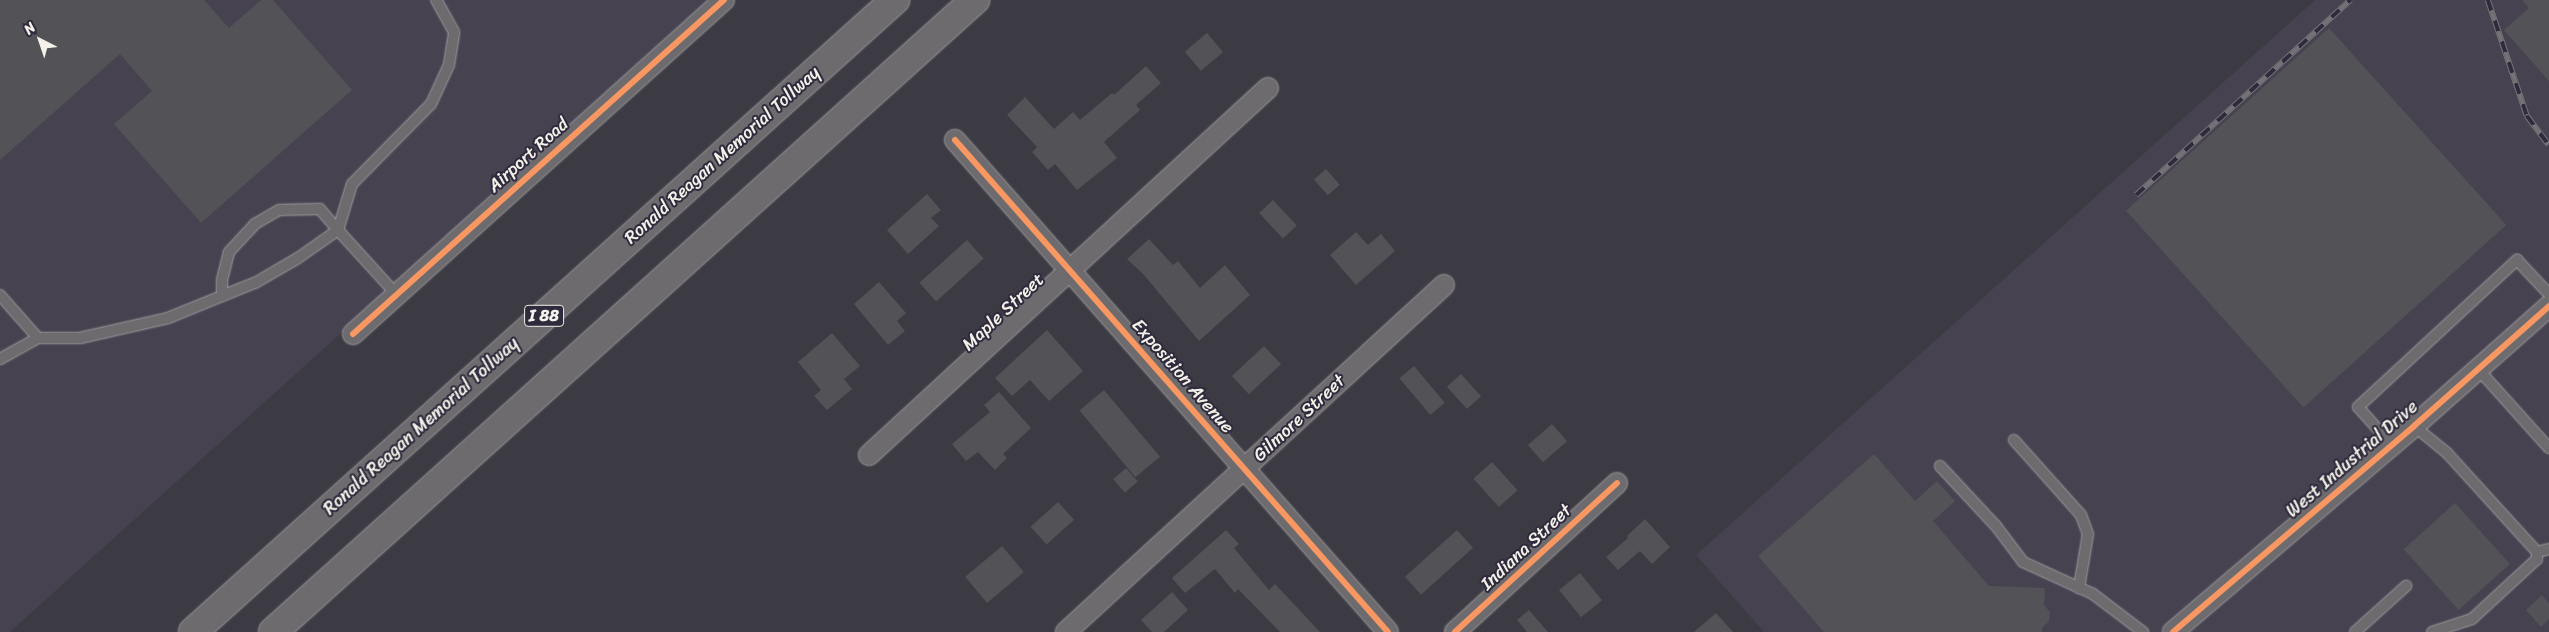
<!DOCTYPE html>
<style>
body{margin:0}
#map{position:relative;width:2549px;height:632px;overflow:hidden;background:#3c3a43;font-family:Sriracha,sans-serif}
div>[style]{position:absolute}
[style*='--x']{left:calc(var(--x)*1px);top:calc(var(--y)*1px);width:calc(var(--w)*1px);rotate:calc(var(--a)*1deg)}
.built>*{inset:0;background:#464250}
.building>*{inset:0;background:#535257;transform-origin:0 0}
.roads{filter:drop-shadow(0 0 1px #9f9ea0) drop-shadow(0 0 1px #9f9ea0)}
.service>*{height:10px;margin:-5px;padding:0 5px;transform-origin:5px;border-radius:5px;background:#6e6b6e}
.minor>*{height:20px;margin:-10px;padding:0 10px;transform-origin:10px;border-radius:10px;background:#6e6b6e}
.motorway>*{height:28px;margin:-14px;padding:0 14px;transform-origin:14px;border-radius:14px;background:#6e6b6e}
.rail>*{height:5.5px;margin-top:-2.75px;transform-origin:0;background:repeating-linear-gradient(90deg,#2f2a3d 0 11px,#747276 0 22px);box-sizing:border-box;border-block:1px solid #747276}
.cycleway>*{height:6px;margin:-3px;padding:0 3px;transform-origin:3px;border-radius:3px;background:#f99763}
span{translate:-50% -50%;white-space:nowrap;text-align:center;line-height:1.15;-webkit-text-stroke:4px #2f2a3d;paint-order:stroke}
.shield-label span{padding:1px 4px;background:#2f2a3d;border:1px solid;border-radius:4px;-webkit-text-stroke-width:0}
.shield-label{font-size:16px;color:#f4f1e8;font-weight:700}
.street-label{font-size:18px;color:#f4f1e8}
.north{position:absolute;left:15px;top:15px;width:50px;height:50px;-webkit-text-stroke:4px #2f2a3d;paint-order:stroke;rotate:319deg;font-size:14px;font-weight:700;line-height:20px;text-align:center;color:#f4f1e8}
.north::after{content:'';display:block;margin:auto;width:18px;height:22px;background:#f4f1e8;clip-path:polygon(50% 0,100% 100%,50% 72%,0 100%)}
</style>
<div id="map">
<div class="built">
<i style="clip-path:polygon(0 0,710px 0,10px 632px,0 632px)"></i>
<i style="clip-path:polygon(2315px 0,2549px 0,2549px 632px,1764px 632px,1696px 555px)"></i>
</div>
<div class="building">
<i style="clip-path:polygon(0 0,204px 0,229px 28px,261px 0,273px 0,352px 90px,201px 223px,114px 124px,152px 91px,120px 54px,0 160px)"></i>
<i style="clip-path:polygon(2522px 0,2549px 0,2549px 81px,2504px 30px,2529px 8px)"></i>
<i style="left:2329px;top:28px;width:265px;height:273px;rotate:48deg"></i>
<i style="left:1207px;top:33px;width:25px;height:29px;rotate:50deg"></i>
<i style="clip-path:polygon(1146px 66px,1161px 83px,1136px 105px,1140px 110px,1104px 142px,1117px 158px,1077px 190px,1055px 164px,1048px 170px,1032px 152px,1037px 147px,1007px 115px,1025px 97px,1054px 129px,1073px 112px,1080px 120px,1112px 93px,1114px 95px)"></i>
<i style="left:1326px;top:169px;width:21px;height:16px;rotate:49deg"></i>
<i style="clip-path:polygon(927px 194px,941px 210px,931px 218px,939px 226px,908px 254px,887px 230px)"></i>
<i style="left:1273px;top:200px;width:35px;height:19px;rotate:47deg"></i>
<i style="clip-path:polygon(1356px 232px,1368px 245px,1381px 234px,1395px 251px,1356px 285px,1330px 255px)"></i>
<i style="clip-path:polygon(1149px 239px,1173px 265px,1178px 261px,1200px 288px,1225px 265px,1250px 295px,1199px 341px,1144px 275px,1127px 259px)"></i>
<i style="left:967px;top:240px;width:25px;height:64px;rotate:48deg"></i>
<i style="clip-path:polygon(879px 282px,906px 313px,897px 321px,905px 331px,888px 345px,854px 304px)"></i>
<i style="clip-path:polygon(1047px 330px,1083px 371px,1049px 401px,1030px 380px,1012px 396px,995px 378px)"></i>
<i style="clip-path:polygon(832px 333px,860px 366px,844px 379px,852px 389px,827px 410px,814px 396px,821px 390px,798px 362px)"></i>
<i style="left:1264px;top:346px;width:25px;height:44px;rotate:47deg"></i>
<i style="left:1414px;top:366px;width:48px;height:19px;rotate:50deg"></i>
<i style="left:1461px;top:374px;width:30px;height:19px;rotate:48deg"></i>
<i style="left:1104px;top:390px;width:87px;height:32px;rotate:50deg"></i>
<i style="clip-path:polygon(999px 392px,1031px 428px,1003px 454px,1007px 458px,995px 470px,978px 452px,966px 461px,952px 444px,990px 412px,984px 405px)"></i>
<i style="left:1552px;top:424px;width:23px;height:32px;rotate:49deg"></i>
<i style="clip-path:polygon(1874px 454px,1915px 501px,1937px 481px,1955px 501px,1933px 521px,1989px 586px,2045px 588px,2044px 605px,2050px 612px,2049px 621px,2042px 628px,2042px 632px,1824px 632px,1758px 556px)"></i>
<i style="left:1492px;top:462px;width:38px;height:25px;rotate:48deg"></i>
<i style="left:1126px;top:468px;width:18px;height:17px;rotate:49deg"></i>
<i style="left:1058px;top:502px;width:24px;height:37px;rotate:48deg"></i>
<i style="left:2455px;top:503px;width:82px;height:69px;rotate:48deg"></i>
<i style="clip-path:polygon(1645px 519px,1670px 547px,1652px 564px,1640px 551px,1618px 570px,1606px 557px,1628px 538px,1627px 536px)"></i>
<i style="clip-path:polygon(1226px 530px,1239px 544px,1234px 548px,1269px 590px,1275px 584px,1320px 632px,1280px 632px,1238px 589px,1235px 593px,1215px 569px,1185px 593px,1172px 578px)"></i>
<i style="left:1457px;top:530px;width:24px;height:70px;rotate:48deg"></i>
<i style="left:1002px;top:546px;width:34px;height:48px;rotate:50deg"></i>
<i style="left:1580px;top:573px;width:35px;height:27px;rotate:51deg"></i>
<i style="clip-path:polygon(1172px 592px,1188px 610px,1164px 632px,1152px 632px,1141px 620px)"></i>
<i style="clip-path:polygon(2542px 595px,2549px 603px,2549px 619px,2541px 627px,2526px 610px)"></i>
<i style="clip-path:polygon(1529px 610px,1548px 632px,1527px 632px,1517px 620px)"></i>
<i style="clip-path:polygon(1716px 613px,1733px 632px,1694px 632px)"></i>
</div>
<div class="roads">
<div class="service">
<i style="--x:396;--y:294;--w:86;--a:-132.2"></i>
<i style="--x:338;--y:230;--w:28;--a:-131"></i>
<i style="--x:320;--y:209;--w:41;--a:178.6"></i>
<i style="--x:279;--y:210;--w:28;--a:150"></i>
<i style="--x:255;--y:224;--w:38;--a:133"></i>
<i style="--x:229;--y:252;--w:29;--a:104"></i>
<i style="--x:222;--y:280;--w:16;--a:90"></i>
<i style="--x:222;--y:296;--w:35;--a:-22"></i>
<i style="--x:255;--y:283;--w:50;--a:-30.2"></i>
<i style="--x:298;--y:258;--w:49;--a:-35"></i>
<i style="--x:338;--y:230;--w:48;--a:-73.1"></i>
<i style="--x:352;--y:184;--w:112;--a:-45.4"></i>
<i style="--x:431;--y:104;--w:43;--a:-65.2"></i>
<i style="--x:449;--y:65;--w:33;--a:-81"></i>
<i style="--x:454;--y:32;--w:37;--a:-119"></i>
<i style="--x:0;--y:295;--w:57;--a:48.5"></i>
<i style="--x:0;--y:359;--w:43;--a:-28.9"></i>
<i style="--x:38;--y:338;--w:42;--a:0"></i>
<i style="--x:80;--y:338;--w:90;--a:-12.8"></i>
<i style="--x:168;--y:318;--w:58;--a:-22.2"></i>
<i style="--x:2478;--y:369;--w:106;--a:48.1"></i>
<i style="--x:2414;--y:426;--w:43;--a:39.3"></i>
<i style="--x:2447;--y:453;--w:134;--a:47.7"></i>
<i style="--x:2537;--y:552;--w:7;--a:90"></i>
<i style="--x:2537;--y:559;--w:88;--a:137.3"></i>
<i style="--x:2472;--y:619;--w:42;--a:162"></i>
<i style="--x:2014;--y:440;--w:101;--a:48.2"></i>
<i style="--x:2081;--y:515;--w:20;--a:70"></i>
<i style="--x:2088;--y:534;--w:55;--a:99.5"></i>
<i style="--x:2392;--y:445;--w:51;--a:-131.8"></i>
<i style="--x:2358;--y:407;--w:217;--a:-42.8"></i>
<i style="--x:2517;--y:260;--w:47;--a:46.7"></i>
<i style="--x:1940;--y:466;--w:82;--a:47"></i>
<i style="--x:1996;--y:526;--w:45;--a:53.1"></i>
<i style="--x:2023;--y:562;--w:77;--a:24.6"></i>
<i style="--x:2093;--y:594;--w:63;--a:37.2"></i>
<i style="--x:2537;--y:552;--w:12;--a:-14"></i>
<i style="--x:2355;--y:632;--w:69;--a:-42"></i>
</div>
<div class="minor">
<i style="--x:955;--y:140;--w:655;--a:48.65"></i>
<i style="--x:353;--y:334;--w:499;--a:-42"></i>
<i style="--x:869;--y:455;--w:542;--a:-42.61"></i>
<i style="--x:1066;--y:632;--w:513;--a:-42.55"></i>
<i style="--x:1455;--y:632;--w:220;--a:-42.6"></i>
<i style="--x:2173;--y:632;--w:317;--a:-40.5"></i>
<i style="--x:2414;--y:426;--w:181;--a:-41.6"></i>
</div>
<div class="motorway">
<i style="--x:193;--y:632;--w:945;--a:-42"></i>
<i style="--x:273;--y:632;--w:945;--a:-42"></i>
</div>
</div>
<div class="rail">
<i style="--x:2488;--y:0;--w:122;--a:71.4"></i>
<i style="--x:2527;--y:116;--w:36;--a:53"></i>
<i style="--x:2136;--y:195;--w:290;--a:-42.3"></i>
</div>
<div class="cycleway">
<i style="--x:955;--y:140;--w:655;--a:48.65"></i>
<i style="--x:353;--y:334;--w:499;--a:-42"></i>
<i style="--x:1455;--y:632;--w:220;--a:-42.6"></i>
<i style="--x:2173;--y:632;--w:317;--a:-40.5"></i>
<i style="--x:2414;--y:426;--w:181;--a:-41.6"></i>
</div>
<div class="shield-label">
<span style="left:544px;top:316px">I 88</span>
</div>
<div class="street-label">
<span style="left:528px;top:155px;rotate:-42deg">Airport Road</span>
<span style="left:722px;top:155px;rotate:-42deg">Ronald Reagan Memorial Tollway</span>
<span style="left:1003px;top:312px;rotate:-43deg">Maple Street</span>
<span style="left:1183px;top:376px;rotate:49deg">Exposition Avenue</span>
<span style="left:1299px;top:418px;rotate:-43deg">Gilmore Street</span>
<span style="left:421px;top:426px;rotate:-42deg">Ronald Reagan Memorial Tollway</span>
<span style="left:2352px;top:459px;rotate:-41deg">West Industrial Drive</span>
<span style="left:1526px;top:547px;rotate:-43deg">Indiana Street</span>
</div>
<div class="north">N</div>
</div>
